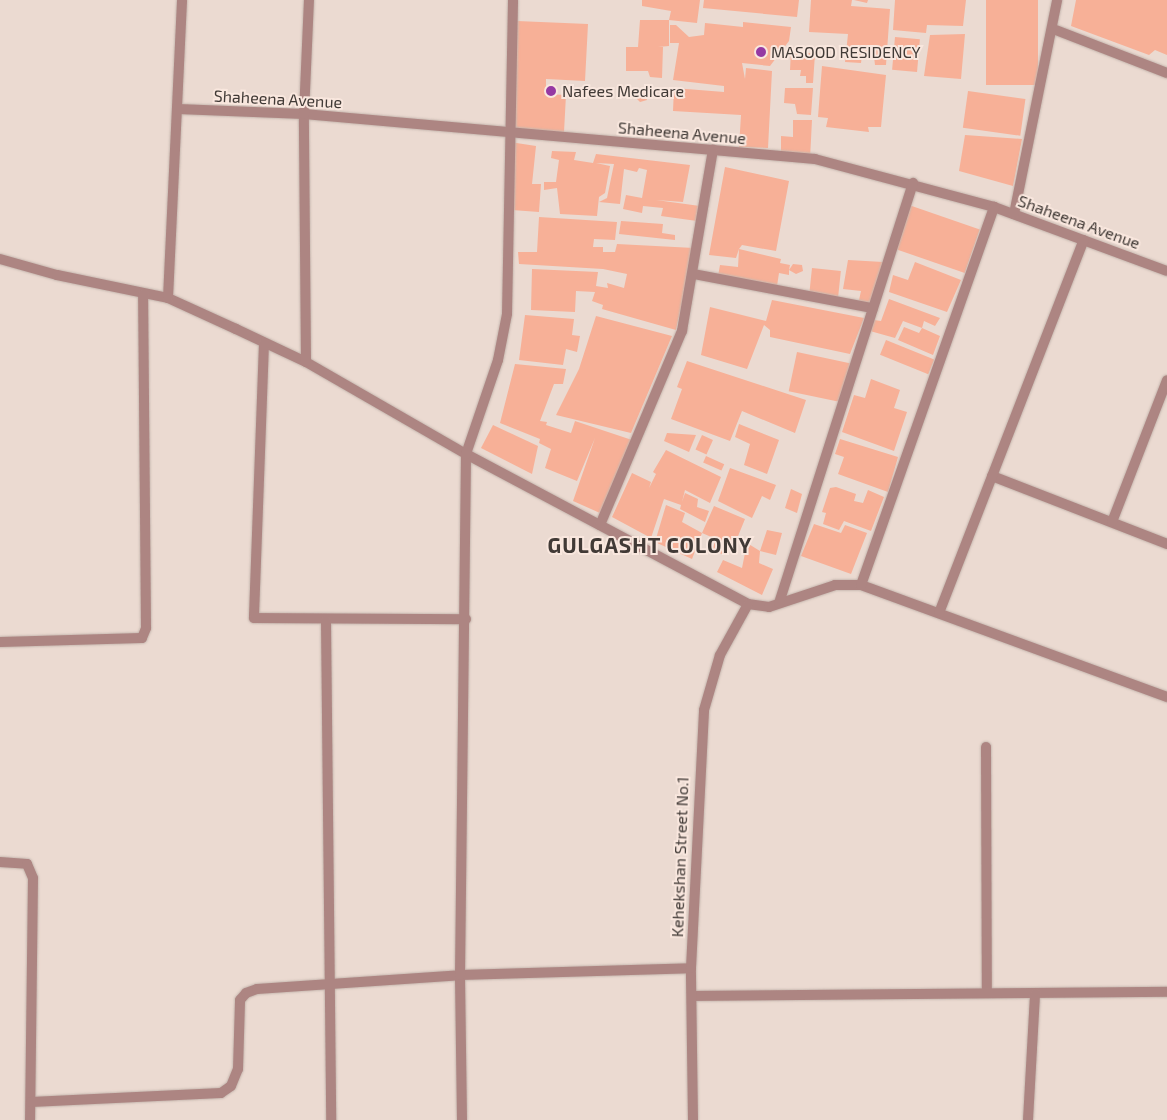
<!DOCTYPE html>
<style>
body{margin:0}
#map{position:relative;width:1167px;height:1120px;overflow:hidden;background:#ebdad1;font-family:"Exo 2",sans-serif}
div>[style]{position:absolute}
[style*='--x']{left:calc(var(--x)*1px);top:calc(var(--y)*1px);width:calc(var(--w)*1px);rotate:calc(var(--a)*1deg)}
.building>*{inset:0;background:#f7b097;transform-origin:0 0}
.roads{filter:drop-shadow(0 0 1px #c6b7af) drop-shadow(0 0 1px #c6b7af)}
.street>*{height:10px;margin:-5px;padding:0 5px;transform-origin:5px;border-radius:5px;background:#ad8582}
.dots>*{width:14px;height:14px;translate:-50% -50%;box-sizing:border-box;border:2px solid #f9e7de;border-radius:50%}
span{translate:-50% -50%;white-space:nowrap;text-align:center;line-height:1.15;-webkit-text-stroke:4px #f9e7de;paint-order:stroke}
.poi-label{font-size:16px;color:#413a36}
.left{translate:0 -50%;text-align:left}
.street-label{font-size:16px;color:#413a36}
.district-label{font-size:21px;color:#413a36;font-weight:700;letter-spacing:1px}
</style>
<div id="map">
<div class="building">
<i style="clip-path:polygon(642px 0,700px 0,697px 23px,669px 20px,671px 11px,642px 6px)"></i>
<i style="clip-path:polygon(704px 0,799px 0,797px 17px,703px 8px)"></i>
<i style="clip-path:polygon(811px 0,852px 0,851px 6px,890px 9px,886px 65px,875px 65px,874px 57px,862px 55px,861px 63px,845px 62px,848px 34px,809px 32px)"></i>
<i style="clip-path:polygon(854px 0,868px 0,867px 3px)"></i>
<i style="clip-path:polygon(895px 0,966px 0,963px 26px,927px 25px,926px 33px,893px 30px)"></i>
<i style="left:986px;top:0;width:52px;height:85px"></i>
<i style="clip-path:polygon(1076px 0,1167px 0,1167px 55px,1155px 50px,1149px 55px,1071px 26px)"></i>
<i style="clip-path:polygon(640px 20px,669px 20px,669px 46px,658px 47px,663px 47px,662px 78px,650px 77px,648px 71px,626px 71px,626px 47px,638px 47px)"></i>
<i style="clip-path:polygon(517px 21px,588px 24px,585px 81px,546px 79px,546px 94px,566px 95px,564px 132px,510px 133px)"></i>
<i style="clip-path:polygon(743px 22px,791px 27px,789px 41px,770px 66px,742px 63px,745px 79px,746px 68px,772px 71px,768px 148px,739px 147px,741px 115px,673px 111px,674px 88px,724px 92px,724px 86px,673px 80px,679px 43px,670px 43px,670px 25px,676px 25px,689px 37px,704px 35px,705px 23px,743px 27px)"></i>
<i style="clip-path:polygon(965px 34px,961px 79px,924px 76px,930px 35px)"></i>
<i style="left:895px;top:37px;width:25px;height:33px;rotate:5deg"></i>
<i style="clip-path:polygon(791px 50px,815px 54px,813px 83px,806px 83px,806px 76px,800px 76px,801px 70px,790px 70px)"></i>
<i style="clip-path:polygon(822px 66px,886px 75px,881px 127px,868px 127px,869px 132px,826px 127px,828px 118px,818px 117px)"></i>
<i style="clip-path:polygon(785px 88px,813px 88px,811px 115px,797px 114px,795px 104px,784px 103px)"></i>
<i style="clip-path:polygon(637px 90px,644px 90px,647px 100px,640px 102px,635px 97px)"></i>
<i style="left:968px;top:91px;width:58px;height:37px;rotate:8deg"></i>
<i style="clip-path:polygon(793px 120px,812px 120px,810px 159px,781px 156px,781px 136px,793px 137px)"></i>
<i style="clip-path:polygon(965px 135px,1022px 139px,1013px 186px,959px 171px)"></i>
<i style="clip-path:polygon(510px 142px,536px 146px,532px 184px,541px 184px,539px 212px,512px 210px)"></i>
<i style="clip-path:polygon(552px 151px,576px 152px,574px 160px,593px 163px,596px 154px,690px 165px,683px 202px,656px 200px,700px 206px,697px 221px,661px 216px,663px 208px,643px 206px,642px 213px,623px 209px,626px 195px,642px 198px,647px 170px,639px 168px,637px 172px,624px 169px,620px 204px,599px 202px,607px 198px,614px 164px,596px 163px,610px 166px,605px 193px,599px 197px,597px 216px,560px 214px,557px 188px,544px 190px,544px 182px,556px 182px,559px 160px,551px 158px)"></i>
<i style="clip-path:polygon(725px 167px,789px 181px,776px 251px,742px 245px,739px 249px,781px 259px,780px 263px,790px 265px,789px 270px,793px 264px,802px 265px,803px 271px,796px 274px,789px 270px,789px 275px,779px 273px,777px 286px,718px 276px,720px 265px,738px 267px,739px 249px,736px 258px,709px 255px)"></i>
<i style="left:906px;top:204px;width:78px;height:46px;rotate:19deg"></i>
<i style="clip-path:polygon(539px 217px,617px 222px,615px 240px,594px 239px,593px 247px,603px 247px,603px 252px,615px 252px,617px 244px,694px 248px,676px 330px,602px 309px,603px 305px,592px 301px,595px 292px,576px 291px,575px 312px,531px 310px,532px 269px,598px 272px,596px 286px,608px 288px,607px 283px,624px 288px,627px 274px,603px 269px,519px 264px,518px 252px,537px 252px)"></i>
<i style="clip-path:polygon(621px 221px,663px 224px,662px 233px,675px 235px,675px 240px,619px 234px)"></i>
<i style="clip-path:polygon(848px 260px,883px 262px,873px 308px,859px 300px,861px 291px,843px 289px)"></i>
<i style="clip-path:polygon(915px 262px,961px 280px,947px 312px,889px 292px,893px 275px,908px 280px)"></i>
<i style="left:812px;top:268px;width:29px;height:28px;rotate:6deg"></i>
<i style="clip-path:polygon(889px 299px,940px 318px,935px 326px,924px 321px,922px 328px,903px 321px,895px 338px,870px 331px,874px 320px,881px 321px)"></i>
<i style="clip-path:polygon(772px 300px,864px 318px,850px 354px,770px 337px,770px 330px,764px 325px,747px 369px,701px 355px,710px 307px,766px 321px)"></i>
<i style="clip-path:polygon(525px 315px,574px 319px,572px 335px,580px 336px,577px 352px,566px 349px,563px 365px,519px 360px)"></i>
<i style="clip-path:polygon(596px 316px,672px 336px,631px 433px,556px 415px,579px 369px)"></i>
<i style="clip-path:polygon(904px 327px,919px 333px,922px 328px,940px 336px,933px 355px,898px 340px)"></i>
<i style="left:886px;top:340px;width:52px;height:16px;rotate:22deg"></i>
<i style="left:797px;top:352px;width:54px;height:40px;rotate:12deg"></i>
<i style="clip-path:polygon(687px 361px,806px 400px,795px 433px,742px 411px,730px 441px,671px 419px,682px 389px,677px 387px)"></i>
<i style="clip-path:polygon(515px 364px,566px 369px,563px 384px,554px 384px,540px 421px,547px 422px,546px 425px,571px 433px,575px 421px,632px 440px,600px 513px,573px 501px,595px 438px,577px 481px,545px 468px,551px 449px,539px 443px,540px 439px,500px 423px)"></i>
<i style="clip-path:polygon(871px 379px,900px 390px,894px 408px,907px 412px,894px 451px,842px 432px,854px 395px,865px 398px)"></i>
<i style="clip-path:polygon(739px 424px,779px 440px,767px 474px,744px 465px,750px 444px,735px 437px)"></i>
<i style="clip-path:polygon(493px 425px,538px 446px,532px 474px,481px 448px)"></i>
<i style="clip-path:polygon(667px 433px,696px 435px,689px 452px,664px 441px)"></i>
<i style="left:702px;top:435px;width:12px;height:16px;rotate:24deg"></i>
<i style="clip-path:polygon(840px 439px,898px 457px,888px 492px,838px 474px,844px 457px,835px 454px)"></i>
<i style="clip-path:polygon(666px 450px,721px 477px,710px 503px,685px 490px,682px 502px,685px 493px,698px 499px,697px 507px,709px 511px,705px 522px,680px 509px,681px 505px,664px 499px,651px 538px,612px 517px,632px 473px,651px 482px,649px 488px,656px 474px,653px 472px)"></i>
<i style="left:706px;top:456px;width:20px;height:7px;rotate:24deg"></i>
<i style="clip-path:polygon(730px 468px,776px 485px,770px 500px,762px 496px,752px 518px,718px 501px)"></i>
<i style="clip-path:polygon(836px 487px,856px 494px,854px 501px,863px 503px,868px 490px,884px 497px,871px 531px,844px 521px,839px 530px,823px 524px,826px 513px,822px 512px,830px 488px)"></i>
<i style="clip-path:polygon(791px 489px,802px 494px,797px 513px,785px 508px)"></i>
<i style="clip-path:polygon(666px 505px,685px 513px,682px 522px,702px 533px,692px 559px,655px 542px)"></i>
<i style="clip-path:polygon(714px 506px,745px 519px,734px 546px,728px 543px,722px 554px,712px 550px,716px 539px,702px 533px)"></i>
<i style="clip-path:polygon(814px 524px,841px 533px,845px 525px,867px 533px,851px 574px,801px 556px)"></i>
<i style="clip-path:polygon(767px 530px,782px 533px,776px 555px,760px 551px,759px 563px,773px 569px,762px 595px,717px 572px,723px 560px,742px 568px,747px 543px,760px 551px)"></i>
</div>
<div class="roads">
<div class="street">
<i style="--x:1053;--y:29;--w:122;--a:21.1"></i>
<i style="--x:178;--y:109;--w:126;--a:2.3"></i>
<i style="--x:304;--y:114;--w:513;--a:5.03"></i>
<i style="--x:815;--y:159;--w:185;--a:15"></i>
<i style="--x:994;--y:207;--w:184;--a:20.3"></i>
<i style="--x:1014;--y:214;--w:218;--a:-78.6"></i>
<i style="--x:0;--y:259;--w:59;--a:15.7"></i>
<i style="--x:57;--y:275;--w:113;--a:11.7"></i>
<i style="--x:168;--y:298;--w:75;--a:24.5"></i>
<i style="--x:236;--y:329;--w:77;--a:25.2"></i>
<i style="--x:306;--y:362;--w:185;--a:29.9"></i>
<i style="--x:466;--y:454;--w:319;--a:28"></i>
<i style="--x:748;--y:604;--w:21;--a:8"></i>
<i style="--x:769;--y:607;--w:70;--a:-18.4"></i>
<i style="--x:835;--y:585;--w:26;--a:0"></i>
<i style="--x:861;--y:585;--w:326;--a:20.1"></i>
<i style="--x:694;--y:274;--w:182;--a:10.8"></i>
<i style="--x:168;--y:298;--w:298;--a:-87.3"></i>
<i style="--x:264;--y:343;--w:275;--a:92.1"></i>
<i style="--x:254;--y:618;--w:212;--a:0.3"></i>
<i style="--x:306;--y:362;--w:248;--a:-90.5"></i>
<i style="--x:304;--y:114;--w:114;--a:-87.5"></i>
<i style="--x:992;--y:476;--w:188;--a:21.2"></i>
<i style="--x:1112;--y:522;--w:152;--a:-68.8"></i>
<i style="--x:600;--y:525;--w:211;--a:-67.1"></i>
<i style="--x:682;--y:331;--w:184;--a:-80.3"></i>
<i style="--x:861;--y:585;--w:401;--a:-70.6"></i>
<i style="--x:779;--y:603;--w:441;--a:-72.3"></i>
<i style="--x:939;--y:613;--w:400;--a:-68.8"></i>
<i style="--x:326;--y:621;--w:499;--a:89.4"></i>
<i style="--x:0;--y:642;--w:142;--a:-1.6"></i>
<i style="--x:142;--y:638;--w:11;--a:-68"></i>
<i style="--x:146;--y:628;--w:334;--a:-90.5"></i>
<i style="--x:986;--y:747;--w:246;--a:89.8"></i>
<i style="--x:0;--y:862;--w:27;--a:4"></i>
<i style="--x:27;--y:864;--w:15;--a:67"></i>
<i style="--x:33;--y:878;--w:242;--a:90.7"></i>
<i style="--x:692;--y:996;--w:475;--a:-0.5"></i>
<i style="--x:31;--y:1102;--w:190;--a:-2.7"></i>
<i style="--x:221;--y:1093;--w:12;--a:-35"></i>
<i style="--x:231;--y:1086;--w:18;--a:-68"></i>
<i style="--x:238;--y:1069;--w:69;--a:-88.3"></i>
<i style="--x:240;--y:1000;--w:9;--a:-49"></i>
<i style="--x:246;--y:993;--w:12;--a:-20"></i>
<i style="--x:257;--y:989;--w:203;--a:-3.9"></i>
<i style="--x:460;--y:975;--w:231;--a:-1.7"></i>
<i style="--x:462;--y:1120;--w:145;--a:-90.8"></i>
<i style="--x:460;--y:975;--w:521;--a:-89.34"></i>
<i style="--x:466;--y:454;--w:99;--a:-71.2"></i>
<i style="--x:498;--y:360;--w:47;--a:-78.9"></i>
<i style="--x:507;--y:314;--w:314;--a:-88.9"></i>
<i style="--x:693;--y:1120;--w:152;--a:-90.8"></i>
<i style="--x:691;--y:968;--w:258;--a:-87.1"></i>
<i style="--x:704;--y:710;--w:57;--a:-73.8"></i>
<i style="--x:720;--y:655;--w:58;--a:-61.2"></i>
<i style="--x:1028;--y:1120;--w:127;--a:-86.8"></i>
</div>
</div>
<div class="dots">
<i style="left:761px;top:52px;background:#9539a3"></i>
<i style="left:551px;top:91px;background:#9539a3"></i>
</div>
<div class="poi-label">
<span class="left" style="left:771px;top:52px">MASOOD RESIDENCY</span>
<span class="left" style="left:562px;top:91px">Nafees Medicare</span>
</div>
<div class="street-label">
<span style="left:278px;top:99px;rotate:3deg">Shaheena Avenue</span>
<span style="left:682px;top:133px;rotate:5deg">Shaheena Avenue</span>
<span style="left:1079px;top:222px;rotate:20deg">Shaheena Avenue</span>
<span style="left:680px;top:857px;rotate:-88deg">Kehekshan Street No.1</span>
</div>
<div class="district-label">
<span style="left:650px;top:545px">GULGASHT COLONY</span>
</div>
</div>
